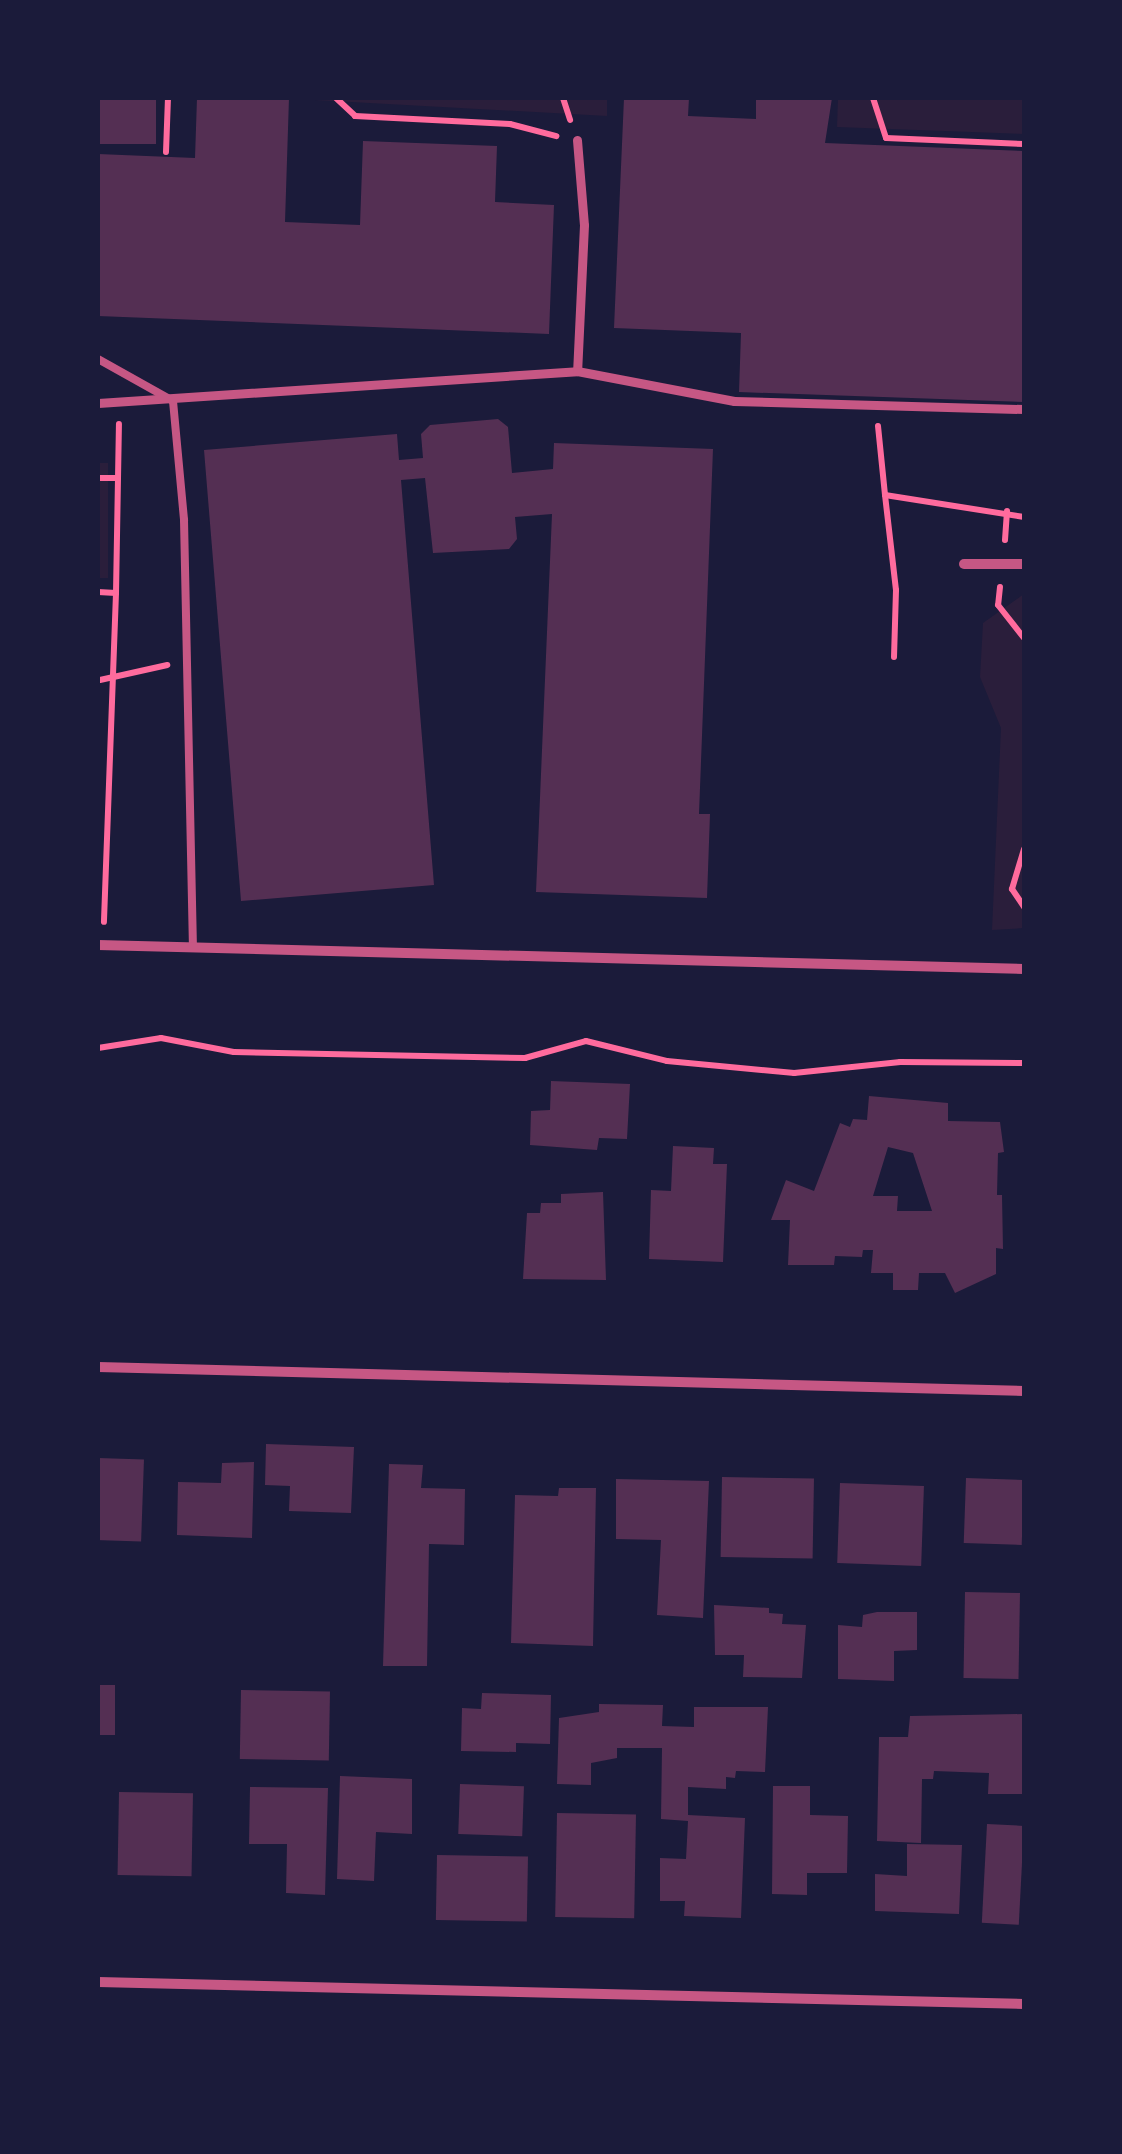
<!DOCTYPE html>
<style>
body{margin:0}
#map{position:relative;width:1122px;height:2154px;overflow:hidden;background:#1b1b3a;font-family:Lato,sans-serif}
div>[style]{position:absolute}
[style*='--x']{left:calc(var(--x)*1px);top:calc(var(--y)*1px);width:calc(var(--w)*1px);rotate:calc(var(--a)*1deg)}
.green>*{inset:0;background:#2a1e3b;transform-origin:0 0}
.building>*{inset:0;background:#542f53;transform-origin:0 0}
.path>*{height:6px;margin:-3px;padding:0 3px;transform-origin:3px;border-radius:3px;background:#ff6b9d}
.service>*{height:8px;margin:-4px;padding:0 4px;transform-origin:4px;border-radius:4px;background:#c65784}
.pedestrian>*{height:9px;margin:-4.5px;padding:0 4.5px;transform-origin:4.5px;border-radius:4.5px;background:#c65784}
.minor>*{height:10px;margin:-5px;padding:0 5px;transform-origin:5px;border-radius:5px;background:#c65784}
span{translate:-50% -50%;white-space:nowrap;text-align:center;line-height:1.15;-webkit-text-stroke:8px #1b1b3a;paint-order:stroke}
.frame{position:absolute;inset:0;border:100px solid #1b1b3a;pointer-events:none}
</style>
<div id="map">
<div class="green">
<i style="clip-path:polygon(607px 98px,607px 116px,297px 99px,297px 98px)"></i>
<i style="clip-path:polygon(838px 98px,1024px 98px,1024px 134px,837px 127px)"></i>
<i style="left:98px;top:463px;width:10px;height:115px"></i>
<i style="clip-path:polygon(1024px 594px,1024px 928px,992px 930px,1001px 728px,980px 677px,983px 623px)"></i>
</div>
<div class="building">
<i style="left:98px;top:98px;width:58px;height:46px"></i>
<i style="clip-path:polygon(197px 98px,289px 98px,285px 222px,360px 225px,363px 141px,497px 146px,495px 202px,554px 205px,549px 334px,98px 316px,98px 154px,195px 158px)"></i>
<i style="clip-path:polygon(624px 98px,689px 98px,688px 116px,756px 119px,756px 98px,832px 98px,825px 143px,1024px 151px,1024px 402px,739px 392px,741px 333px,614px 328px)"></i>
<i style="clip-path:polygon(498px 419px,508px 427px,512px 473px,553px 469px,554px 443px,713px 449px,699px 814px,710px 814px,707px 898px,536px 892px,552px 514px,515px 517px,517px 539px,509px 549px,433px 553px,425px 478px,401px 480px,434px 885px,241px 901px,204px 450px,397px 434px,399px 460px,423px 458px,421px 434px,430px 425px)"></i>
<i style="clip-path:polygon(551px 1081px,630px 1084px,627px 1139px,599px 1138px,597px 1150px,530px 1145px,531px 1111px,550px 1110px)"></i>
<i style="clip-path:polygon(evenodd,869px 1096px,948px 1103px,948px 1121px,1000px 1122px,1004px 1152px,998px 1153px,997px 1195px,1002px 1195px,1003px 1249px,996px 1248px,996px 1274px,955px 1293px,945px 1273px,919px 1273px,918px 1290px,893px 1290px,893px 1273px,871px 1273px,873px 1250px,863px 1250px,862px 1257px,835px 1256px,834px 1265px,788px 1265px,790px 1220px,771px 1220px,786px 1180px,814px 1191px,840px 1123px,850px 1127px,853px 1119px,867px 1120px,869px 1096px,888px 1147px,913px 1153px,932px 1211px,897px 1211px,898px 1196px,873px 1196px,888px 1147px)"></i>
<i style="clip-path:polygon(673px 1146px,714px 1148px,713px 1164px,727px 1164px,723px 1262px,649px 1259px,651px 1190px,671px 1191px)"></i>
<i style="clip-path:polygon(603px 1192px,606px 1280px,523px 1279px,527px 1213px,540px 1213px,541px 1203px,561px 1203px,561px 1194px)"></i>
<i style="clip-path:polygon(266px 1444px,354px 1447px,351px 1513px,289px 1511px,290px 1486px,265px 1485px)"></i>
<i style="left:98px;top:1458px;width:46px;height:82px;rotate:2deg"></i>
<i style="clip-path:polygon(254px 1462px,252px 1538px,177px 1535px,178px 1482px,221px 1483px,222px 1463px)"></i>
<i style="clip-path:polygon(389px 1464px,423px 1465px,421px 1488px,465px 1489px,464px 1545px,429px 1544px,427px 1666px,383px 1666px)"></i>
<i style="left:722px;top:1477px;width:92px;height:80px;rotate:1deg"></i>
<i style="left:966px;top:1478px;width:58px;height:65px;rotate:2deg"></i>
<i style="clip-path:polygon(616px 1479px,709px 1481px,703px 1618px,657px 1615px,661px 1540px,616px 1539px)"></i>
<i style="left:840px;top:1483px;width:84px;height:80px;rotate:2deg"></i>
<i style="clip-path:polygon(559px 1488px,596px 1488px,593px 1646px,511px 1643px,515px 1495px,558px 1496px)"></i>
<i style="left:965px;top:1592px;width:55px;height:86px;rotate:1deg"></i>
<i style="clip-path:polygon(714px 1605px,769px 1608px,769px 1613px,783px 1614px,782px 1624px,806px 1625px,802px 1678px,743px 1677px,744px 1655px,715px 1655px)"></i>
<i style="clip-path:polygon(877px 1612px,917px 1612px,917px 1650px,894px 1651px,894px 1681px,838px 1679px,838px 1625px,862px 1627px,863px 1615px)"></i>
<i style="left:98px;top:1685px;width:17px;height:50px"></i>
<i style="left:241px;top:1690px;width:89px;height:69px;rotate:1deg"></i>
<i style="clip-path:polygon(482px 1693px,551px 1695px,550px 1744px,516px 1743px,516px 1752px,461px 1751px,462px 1708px,481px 1709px)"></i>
<i style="clip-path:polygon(599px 1704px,663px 1705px,662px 1726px,694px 1727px,694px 1707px,768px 1707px,765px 1772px,736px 1771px,735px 1778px,726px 1777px,726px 1789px,688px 1787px,688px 1815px,745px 1818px,741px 1918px,684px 1916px,685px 1901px,660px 1901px,660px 1858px,686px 1859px,688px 1821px,661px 1819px,662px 1748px,617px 1748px,617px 1758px,591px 1763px,591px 1785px,557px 1784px,559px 1718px,599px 1712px)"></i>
<i style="clip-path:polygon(1024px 1714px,1024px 1794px,988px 1794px,989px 1773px,934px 1771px,933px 1779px,922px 1779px,921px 1843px,877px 1841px,879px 1737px,908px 1737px,910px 1716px)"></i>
<i style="clip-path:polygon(340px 1776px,412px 1779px,412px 1834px,376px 1832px,374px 1881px,337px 1879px)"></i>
<i style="left:460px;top:1784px;width:64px;height:50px;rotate:2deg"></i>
<i style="clip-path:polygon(773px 1786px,810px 1786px,810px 1815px,848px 1816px,847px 1873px,807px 1873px,807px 1895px,772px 1894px)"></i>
<i style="clip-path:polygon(250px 1787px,328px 1788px,325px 1895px,286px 1893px,287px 1844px,249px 1844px)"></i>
<i style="left:119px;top:1792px;width:74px;height:83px;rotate:1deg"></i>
<i style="left:557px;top:1813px;width:79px;height:104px;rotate:1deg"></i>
<i style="left:987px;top:1824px;width:37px;height:99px;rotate:3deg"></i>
<i style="clip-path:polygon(907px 1844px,962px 1845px,959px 1914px,875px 1911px,875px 1874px,907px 1876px)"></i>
<i style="left:437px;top:1855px;width:91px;height:65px;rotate:1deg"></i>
</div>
<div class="path">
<i style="--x:336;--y:98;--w:26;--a:43"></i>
<i style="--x:355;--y:116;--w:155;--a:3"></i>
<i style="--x:510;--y:124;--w:48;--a:14.6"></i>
<i style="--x:563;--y:98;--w:23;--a:72"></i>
<i style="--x:873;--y:98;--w:42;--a:72"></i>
<i style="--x:886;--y:138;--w:138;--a:2.5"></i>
<i style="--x:166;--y:152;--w:54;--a:-87.9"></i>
<i style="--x:878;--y:426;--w:69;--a:84.2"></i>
<i style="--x:885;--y:495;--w:141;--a:9"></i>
<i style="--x:98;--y:478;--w:20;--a:0"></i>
<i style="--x:885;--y:495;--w:96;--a:83.4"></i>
<i style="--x:896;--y:590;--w:67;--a:91.7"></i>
<i style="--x:1005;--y:540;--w:29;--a:-86"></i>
<i style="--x:1000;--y:587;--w:18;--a:96"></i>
<i style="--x:998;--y:605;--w:42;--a:51.8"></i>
<i style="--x:98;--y:592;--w:18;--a:3"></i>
<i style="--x:116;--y:593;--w:329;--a:92.1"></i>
<i style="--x:116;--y:593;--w:169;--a:-89"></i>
<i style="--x:100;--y:680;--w:69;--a:-12.6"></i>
<i style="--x:1024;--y:849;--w:42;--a:106.7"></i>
<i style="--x:1012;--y:889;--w:22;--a:56"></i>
<i style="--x:98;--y:1048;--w:64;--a:-9"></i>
<i style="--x:161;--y:1038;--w:74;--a:10.9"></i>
<i style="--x:234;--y:1052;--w:291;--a:1.2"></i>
<i style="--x:525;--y:1058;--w:63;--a:-15.6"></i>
<i style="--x:586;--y:1041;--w:83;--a:13.9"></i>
<i style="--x:667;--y:1061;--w:128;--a:5.4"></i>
<i style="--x:794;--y:1073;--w:107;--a:-5.9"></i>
<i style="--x:900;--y:1062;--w:124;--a:0.5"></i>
</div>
<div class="service">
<i style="--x:98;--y:359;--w:86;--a:29.2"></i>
<i style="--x:173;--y:401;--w:120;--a:84.7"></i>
<i style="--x:184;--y:520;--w:427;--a:88.8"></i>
</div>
<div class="pedestrian">
<i style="--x:577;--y:140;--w:85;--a:85.3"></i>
<i style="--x:584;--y:225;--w:146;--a:92.7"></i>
<i style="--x:98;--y:403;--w:480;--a:-3.8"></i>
<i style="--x:577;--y:371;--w:160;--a:10.8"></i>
<i style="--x:734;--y:401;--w:290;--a:1.6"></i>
</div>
<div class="minor">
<i style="--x:964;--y:564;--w:60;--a:0"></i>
<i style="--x:98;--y:945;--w:926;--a:1.48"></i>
<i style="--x:98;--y:1367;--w:926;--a:1.48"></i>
<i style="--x:98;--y:1982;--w:926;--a:1.36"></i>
</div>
<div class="frame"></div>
</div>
